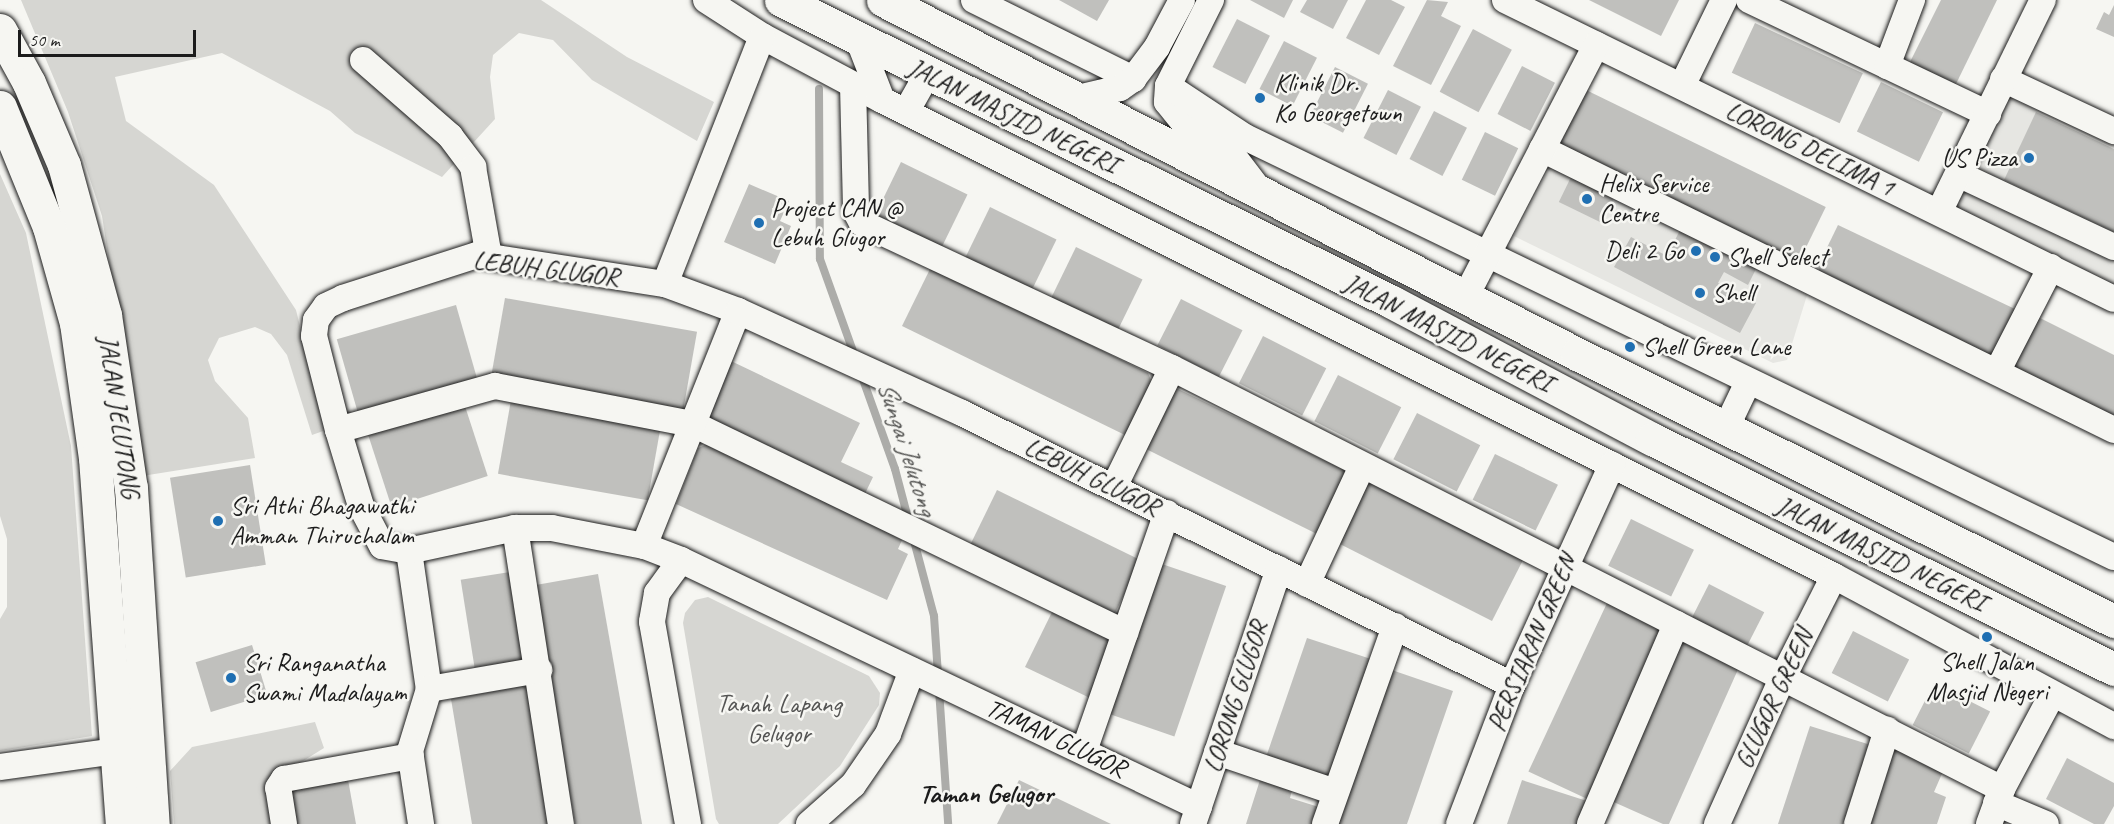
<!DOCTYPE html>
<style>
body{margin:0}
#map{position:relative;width:2114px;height:824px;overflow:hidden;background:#f6f6f2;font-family:Caveat,sans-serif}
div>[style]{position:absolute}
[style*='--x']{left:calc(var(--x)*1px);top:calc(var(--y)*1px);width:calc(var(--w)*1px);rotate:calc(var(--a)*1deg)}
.built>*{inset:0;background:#e6e6e2}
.green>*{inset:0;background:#d6d6d2}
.stream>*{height:8px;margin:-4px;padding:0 4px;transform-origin:4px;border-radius:4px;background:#acaca9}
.building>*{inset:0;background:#c0c0bd;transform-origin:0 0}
.roads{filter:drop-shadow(0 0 2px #1c1c1c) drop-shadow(0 0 2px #1c1c1c)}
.minor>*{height:26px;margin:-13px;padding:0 13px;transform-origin:13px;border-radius:13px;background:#f6f6f2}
.major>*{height:33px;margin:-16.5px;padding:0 16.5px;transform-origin:16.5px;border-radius:16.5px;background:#f6f6f2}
.highway>*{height:33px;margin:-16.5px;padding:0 16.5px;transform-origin:16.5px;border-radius:16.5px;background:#f6f6f2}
.dots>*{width:16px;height:16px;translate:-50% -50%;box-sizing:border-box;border:3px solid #f6f6f2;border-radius:50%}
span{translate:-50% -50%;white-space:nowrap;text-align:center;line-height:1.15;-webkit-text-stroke:5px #f6f6f2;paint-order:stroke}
.poi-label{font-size:26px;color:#1c1c1c}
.left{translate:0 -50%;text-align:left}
.right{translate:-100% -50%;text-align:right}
.street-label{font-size:26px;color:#1c1c1c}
.park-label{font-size:26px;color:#545453}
.water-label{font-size:27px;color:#565654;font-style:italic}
.neighbourhood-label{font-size:27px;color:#1c1c1c;font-weight:700}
.scale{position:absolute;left:18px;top:30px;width:178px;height:27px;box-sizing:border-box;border:3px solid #1c1c1c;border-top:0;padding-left:8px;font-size:18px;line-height:21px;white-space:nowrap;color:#1c1c1c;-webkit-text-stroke:4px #f6f6f2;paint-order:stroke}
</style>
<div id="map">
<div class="built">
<i style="clip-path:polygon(2003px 79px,2114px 131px,2114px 299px,1939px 212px)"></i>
<i style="clip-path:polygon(1551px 165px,1808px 292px,1787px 360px,1773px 363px,1514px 236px)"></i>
</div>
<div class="green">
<i style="clip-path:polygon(21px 0,541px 0,627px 57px,714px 102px,697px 141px,592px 80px,553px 40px,519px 33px,493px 55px,490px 77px,495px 119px,442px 177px,355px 133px,330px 111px,222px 53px,115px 77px,126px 121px,214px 185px,296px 310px,326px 430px,312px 435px,287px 355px,271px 334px,255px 327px,219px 338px,208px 360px,215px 381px,248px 418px,255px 458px,142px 476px,102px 216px,68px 112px)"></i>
<i style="clip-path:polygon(0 174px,26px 233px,71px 446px,92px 736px,0 751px,0 619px,7px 607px,7px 539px,0 516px)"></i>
<i style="clip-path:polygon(708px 597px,869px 676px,880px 693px,879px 705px,840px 766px,778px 824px,719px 824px,716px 819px,683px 623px,685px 613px,695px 600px)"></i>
<i style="clip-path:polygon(315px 722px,324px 748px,274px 779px,273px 824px,174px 824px,170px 771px,192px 747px)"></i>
</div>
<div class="stream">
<i style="--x:819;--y:89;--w:170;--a:89.7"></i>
<i style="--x:820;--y:259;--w:104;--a:70.3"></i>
<i style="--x:861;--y:374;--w:101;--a:70.3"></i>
<i style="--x:895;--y:469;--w:55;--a:75.2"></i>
<i style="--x:913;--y:537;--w:82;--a:75.1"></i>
<i style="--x:934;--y:616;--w:208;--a:86.1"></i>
</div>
<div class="building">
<i style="clip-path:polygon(1059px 0,1109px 0,1097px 21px)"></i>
<i style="clip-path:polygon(1250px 0,1293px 0,1284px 18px)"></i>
<i style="clip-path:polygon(1307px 0,1348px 0,1333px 29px,1300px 12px)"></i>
<i style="clip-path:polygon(1366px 0,1391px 0,1405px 7px,1379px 55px,1346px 38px)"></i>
<i style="clip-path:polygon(1427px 0,1448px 2px,1441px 16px,1461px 26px,1431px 85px,1393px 66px)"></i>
<i style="clip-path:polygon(1589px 0,1679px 0,1661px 36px)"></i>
<i style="clip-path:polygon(1941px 0,1997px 0,1955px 86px,1909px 64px)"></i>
<i style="clip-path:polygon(2114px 5px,2114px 37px,2096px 29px,2104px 12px,2109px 15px)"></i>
<i style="left:1237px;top:19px;width:37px;height:54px;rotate:27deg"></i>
<i style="left:1755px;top:23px;width:119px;height:55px;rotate:25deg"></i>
<i style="left:1473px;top:29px;width:44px;height:71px;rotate:28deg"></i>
<i style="left:1284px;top:41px;width:37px;height:54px;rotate:27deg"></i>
<i style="left:1522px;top:66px;width:37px;height:54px;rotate:27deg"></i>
<i style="left:1335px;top:67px;width:37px;height:55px;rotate:27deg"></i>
<i style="left:1881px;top:82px;width:69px;height:55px;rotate:26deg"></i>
<i style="left:1584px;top:89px;width:269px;height:62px;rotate:26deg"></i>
<i style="left:1388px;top:90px;width:37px;height:54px;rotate:27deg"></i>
<i style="left:1434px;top:111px;width:37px;height:54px;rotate:27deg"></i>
<i style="clip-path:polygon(2036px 112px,2114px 149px,2114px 232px,2004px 180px)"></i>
<i style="left:1485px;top:132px;width:37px;height:53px;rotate:26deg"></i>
<i style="left:901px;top:162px;width:74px;height:65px;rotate:26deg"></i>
<i style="left:1572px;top:175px;width:48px;height:30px;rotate:26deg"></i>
<i style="clip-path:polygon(749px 184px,789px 201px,780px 221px,791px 226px,775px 264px,724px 242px)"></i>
<i style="left:990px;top:207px;width:74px;height:64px;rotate:26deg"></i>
<i style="clip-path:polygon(1838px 225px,2015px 309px,1993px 353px,1984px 358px,1822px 280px,1818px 266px)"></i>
<i style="clip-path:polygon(1681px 228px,1757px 267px,1748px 285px,1724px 272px,1718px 283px,1756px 303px,1740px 333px,1614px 267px,1631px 237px,1667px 256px)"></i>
<i style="left:1076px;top:247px;width:74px;height:64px;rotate:26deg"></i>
<i style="clip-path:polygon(931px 267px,1148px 373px,1153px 385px,1127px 436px,902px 326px)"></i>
<i style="left:505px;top:298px;width:195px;height:82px;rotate:10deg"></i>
<i style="left:1181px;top:299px;width:69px;height:52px;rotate:27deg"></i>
<i style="left:456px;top:305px;width:78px;height:124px;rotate:74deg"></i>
<i style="clip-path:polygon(2034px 315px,2114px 355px,2114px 421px,2016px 371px,2012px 358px)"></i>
<i style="left:1263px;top:336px;width:71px;height:53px;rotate:27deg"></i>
<i style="clip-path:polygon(731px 361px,860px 423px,841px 462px,873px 477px,862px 500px,723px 433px,706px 415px)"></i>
<i style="left:1338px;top:375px;width:71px;height:52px;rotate:27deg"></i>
<i style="clip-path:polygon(1178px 389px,1344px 470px,1347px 481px,1319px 535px,1142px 447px,1170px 391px)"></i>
<i style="left:463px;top:400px;width:80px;height:101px;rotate:72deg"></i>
<i style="left:511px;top:400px;width:152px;height:75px;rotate:10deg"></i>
<i style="left:1417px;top:413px;width:71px;height:52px;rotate:27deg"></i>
<i style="clip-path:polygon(710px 443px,898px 527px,894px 536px,902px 540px,898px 549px,908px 554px,887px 600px,676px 504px,698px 448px)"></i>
<i style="left:1495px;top:454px;width:70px;height:51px;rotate:26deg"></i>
<i style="left:250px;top:465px;width:101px;height:81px;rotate:81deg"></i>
<i style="clip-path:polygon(1369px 482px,1523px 560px,1492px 621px,1332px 540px,1359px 486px)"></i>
<i style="left:997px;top:490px;width:160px;height:66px;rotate:26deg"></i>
<i style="left:1631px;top:519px;width:70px;height:52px;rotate:26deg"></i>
<i style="left:1159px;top:563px;width:71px;height:159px;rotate:19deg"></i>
<i style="left:516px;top:571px;width:89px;height:56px;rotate:81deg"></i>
<i style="left:598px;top:574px;width:254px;height:66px;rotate:80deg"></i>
<i style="left:1709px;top:584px;width:62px;height:40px;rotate:27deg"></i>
<i style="left:1607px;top:603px;width:68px;height:186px;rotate:25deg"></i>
<i style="clip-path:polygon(1054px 608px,1109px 634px,1115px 647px,1090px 698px,1025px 667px)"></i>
<i style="left:1853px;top:631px;width:63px;height:47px;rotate:27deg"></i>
<i style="clip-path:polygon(1307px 638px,1371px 659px,1331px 777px,1323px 782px,1264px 763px)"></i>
<i style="clip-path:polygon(1684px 640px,1740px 665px,1669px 824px,1663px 824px,1607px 799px,1676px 643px)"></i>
<i style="left:252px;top:645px;width:52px;height:59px;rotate:73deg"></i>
<i style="clip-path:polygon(1383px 667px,1453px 691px,1407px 824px,1329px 824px)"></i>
<i style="left:1934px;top:683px;width:63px;height:47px;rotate:27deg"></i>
<i style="clip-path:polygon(522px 686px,532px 689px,555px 824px,472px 824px,451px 699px)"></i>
<i style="clip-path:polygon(1810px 726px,1874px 746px,1849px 824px,1778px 824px)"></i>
<i style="clip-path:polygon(1899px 747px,1944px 769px,1934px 792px,1946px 797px,1937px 824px,1864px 824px,1888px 754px)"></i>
<i style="clip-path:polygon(2067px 758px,2114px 783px,2114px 806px,2104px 824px,2094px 824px,2046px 799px)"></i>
<i style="clip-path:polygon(347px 774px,356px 824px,291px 824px,284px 786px)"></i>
<i style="clip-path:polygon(1019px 780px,1111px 824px,997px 824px)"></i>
<i style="clip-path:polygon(1260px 780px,1292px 790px,1290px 798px,1322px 808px,1317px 824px,1246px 824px)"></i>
<i style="clip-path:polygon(1522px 780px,1590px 802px,1583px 824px,1507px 824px)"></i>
</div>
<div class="roads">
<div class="minor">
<i style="--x:706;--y:0;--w:67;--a:32.7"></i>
<i style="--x:762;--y:36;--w:136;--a:28.1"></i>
<i style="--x:882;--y:100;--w:1064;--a:26.57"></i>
<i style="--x:1834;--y:576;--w:318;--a:28.2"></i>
<i style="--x:974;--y:0;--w:178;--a:26.4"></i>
<i style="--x:1211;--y:0;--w:96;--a:116.6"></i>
<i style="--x:1168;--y:86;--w:16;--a:94"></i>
<i style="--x:1167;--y:102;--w:27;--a:51"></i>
<i style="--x:1184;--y:123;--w:60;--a:34.2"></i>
<i style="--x:1234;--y:157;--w:43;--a:52.6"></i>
<i style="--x:1505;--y:0;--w:678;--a:26.15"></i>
<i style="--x:1749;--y:0;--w:265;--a:25.5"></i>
<i style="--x:859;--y:41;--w:63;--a:68.7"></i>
<i style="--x:363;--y:60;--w:116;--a:41.1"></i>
<i style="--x:450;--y:136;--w:39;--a:53"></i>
<i style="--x:473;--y:167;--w:91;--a:79.9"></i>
<i style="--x:1887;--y:66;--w:71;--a:-69.3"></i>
<i style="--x:2003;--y:79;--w:123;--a:25.1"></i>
<i style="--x:853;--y:85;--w:127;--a:88.6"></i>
<i style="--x:856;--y:212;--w:13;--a:61"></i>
<i style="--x:862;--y:223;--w:342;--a:25.1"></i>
<i style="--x:1172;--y:368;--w:931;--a:26.9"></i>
<i style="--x:1168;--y:86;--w:92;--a:33.5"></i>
<i style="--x:1245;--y:137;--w:965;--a:25.8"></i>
<i style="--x:1682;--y:86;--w:96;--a:-64"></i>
<i style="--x:1078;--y:98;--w:43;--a:-13.4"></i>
<i style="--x:1120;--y:88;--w:16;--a:-35"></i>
<i style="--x:1133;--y:79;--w:40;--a:-53"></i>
<i style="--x:1157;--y:47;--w:53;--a:-62"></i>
<i style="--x:906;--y:112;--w:45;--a:-60.6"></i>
<i style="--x:1542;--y:149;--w:637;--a:26.16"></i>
<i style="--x:1958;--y:174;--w:172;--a:25.1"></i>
<i style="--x:1939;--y:212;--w:236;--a:-63.9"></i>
<i style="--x:665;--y:284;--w:266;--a:-68.6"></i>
<i style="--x:1466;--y:296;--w:283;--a:-62.6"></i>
<i style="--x:1997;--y:372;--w:118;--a:-62.8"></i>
<i style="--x:1726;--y:428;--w:51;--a:-64.4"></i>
<i style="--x:338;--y:430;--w:163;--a:-15.7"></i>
<i style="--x:495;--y:386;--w:202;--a:10.9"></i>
<i style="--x:693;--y:424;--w:480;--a:25.8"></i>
<i style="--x:1114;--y:487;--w:132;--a:-64"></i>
<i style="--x:515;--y:528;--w:300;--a:81.2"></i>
<i style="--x:644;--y:546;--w:253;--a:-68.2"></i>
<i style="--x:409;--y:551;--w:139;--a:81.8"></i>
<i style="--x:429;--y:689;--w:65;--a:107"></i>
<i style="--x:410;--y:751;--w:74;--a:81.4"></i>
<i style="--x:681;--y:560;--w:41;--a:126"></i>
<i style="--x:657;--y:593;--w:29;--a:100"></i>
<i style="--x:652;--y:622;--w:205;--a:79.9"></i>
<i style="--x:1307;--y:584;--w:130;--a:-65"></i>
<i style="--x:429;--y:689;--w:112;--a:-9.8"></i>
<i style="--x:1084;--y:751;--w:252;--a:-70.8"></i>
<i style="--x:1217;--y:752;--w:125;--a:18.7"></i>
<i style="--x:0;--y:767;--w:118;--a:-7.8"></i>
<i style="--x:1996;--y:803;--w:54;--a:22.8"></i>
<i style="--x:1199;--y:807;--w:574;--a:-154.51"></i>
<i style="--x:681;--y:560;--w:40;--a:-159"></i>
<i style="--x:644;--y:546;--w:94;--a:-168.9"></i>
<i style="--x:552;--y:528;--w:37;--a:180"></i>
<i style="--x:515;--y:528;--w:108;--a:167.8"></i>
<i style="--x:409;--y:551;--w:27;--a:-170"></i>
<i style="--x:382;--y:546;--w:45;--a:-117.7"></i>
<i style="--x:361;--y:506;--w:79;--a:-106.8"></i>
<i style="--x:338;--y:430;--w:97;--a:-104.3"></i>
<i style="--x:314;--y:336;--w:16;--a:-83"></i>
<i style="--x:316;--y:320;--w:17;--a:-54"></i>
<i style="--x:326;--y:306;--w:19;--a:-25"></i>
<i style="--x:343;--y:298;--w:141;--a:-17.8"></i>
<i style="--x:477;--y:255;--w:190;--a:8.8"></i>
<i style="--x:665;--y:284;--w:78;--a:20.3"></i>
<i style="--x:738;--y:311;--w:246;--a:24.5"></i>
<i style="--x:962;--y:413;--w:614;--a:26.31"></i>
<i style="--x:284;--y:824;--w:36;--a:-99"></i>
<i style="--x:278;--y:788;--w:11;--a:-56"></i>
<i style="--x:284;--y:779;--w:129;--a:-10.3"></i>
<i style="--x:809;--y:824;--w:59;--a:-41.6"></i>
<i style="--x:853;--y:785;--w:62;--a:-55.5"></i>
<i style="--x:888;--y:734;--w:68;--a:-69.4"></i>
<i style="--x:1193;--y:824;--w:269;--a:-71.4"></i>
<i style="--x:1325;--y:824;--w:210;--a:-70.5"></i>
<i style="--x:1459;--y:824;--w:149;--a:-69.1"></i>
<i style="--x:1512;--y:685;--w:242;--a:-65.6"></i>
<i style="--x:1590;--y:824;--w:218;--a:-66.7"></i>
<i style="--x:1717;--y:824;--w:159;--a:-65.9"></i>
<i style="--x:1782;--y:679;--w:115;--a:-63.2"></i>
<i style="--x:1857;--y:824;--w:99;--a:-72.3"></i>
<i style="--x:1989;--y:824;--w:37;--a:-70"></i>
<i style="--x:2002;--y:789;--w:106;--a:-62"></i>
</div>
<div class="major">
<i style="--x:0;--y:30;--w:60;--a:61.3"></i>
<i style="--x:29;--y:83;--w:89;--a:66.9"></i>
<i style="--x:64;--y:165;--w:156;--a:74.7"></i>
<i style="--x:105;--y:315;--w:175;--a:81.5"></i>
<i style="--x:131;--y:488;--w:337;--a:86.3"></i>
<i style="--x:0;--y:107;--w:130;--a:67.8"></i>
<i style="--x:49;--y:227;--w:100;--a:74.3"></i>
<i style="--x:76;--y:323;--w:136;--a:82"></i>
<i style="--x:95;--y:458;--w:367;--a:85.8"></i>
</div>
<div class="highway">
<i style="--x:781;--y:0;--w:682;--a:26.3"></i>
<i style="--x:1392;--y:302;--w:294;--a:27.8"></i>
<i style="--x:1652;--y:439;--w:516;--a:26.47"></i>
<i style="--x:883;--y:0;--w:779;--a:27.03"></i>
<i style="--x:1577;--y:354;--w:600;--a:26.44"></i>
</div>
</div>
<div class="dots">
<i style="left:1260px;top:98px;background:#1f6fb2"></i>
<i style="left:2029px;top:158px;background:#1f6fb2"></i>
<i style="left:1587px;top:199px;background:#1f6fb2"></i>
<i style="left:759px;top:223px;background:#1f6fb2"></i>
<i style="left:1696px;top:251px;background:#1f6fb2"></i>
<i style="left:1715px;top:257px;background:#1f6fb2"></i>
<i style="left:1700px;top:293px;background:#1f6fb2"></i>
<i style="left:1630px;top:347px;background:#1f6fb2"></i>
<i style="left:218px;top:521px;background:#1f6fb2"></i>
<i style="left:1987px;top:637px;background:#1f6fb2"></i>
<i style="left:231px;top:678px;background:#1f6fb2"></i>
</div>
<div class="poi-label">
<span class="left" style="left:1274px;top:98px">Klinik Dr.<br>Ko Georgetown</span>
<span class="right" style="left:2017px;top:158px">US Pizza</span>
<span class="left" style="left:1599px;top:199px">Helix Service<br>Centre</span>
<span class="left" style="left:771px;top:223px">Project CAN @<br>Lebuh Glugor</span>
<span class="right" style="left:1684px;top:251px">Deli 2 Go</span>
<span class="left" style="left:1727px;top:257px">Shell Select</span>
<span class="left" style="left:1712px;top:293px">Shell</span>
<span class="left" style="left:1642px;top:347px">Shell Green Lane</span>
<span class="left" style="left:230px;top:521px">Sri Athi Bhagawathi<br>Amman Thiruchalam</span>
<span style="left:1987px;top:677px">Shell Jalan<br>Masjid Negeri</span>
<span class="left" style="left:243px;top:678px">Sri Ranganatha<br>Swami Madalayam</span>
</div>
<div class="street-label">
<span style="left:1013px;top:116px;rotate:26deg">JALAN MASJID NEGERI</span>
<span style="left:1810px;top:149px;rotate:26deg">LORONG DELIMA 1</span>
<span style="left:546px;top:269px;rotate:7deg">LEBUH GLUGOR</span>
<span style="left:1448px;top:333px;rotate:27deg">JALAN MASJID NEGERI</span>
<span style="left:119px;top:417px;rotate:82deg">JALAN JELUTONG</span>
<span style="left:1092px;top:477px;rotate:26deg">LEBUH GLUGOR</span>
<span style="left:1881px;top:554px;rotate:26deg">JALAN MASJID NEGERI</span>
<span style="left:1532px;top:643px;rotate:-67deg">PERSIARAN GREEN</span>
<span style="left:1236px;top:697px;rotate:-72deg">LORONG GLUGOR</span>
<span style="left:1774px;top:699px;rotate:-65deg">GLUGOR GREEN</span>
<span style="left:1056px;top:738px;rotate:25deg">TAMAN GLUGOR</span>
</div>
<div class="park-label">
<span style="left:779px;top:719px">Tanah Lapang<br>Gelugor</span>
</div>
<div class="water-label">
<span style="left:907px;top:448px;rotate:72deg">Sungai Jelutong</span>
</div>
<div class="neighbourhood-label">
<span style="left:986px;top:794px">Taman Gelugor</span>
</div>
<div class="scale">50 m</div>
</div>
